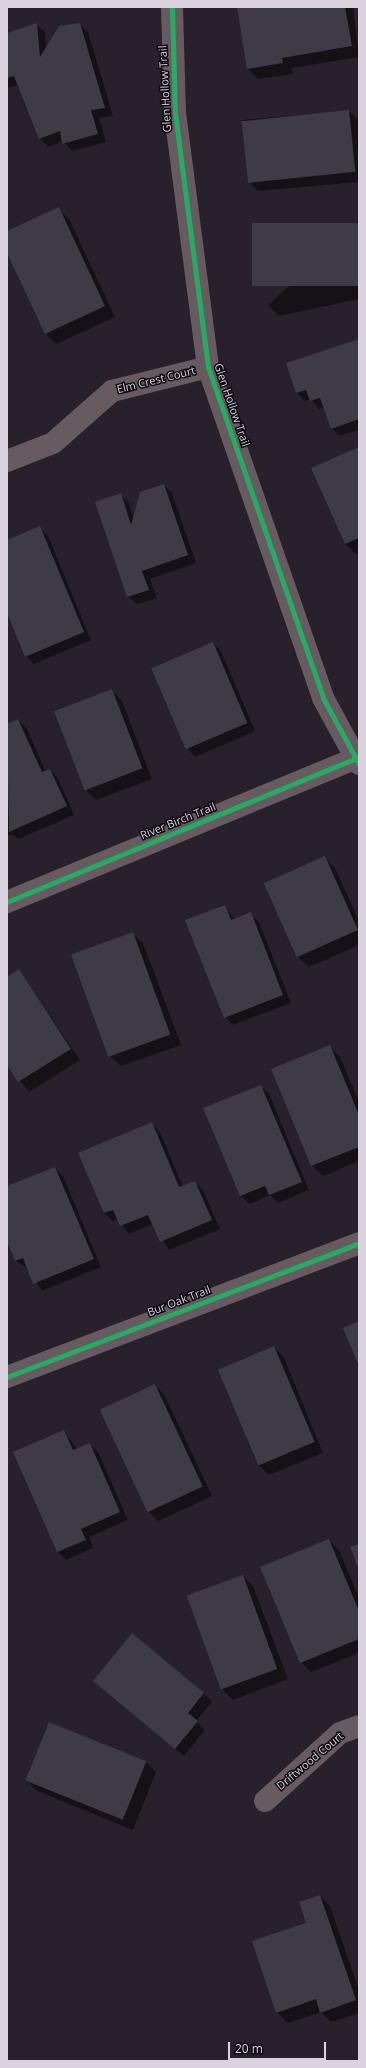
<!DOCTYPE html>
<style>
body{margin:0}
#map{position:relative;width:366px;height:2068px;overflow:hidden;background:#28212b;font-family:"Open Sans",sans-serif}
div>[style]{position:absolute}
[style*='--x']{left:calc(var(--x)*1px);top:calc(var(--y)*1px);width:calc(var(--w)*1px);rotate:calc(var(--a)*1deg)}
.shadow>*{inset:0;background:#0007}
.building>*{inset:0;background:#3e3b44;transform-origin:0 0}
.minor>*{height:22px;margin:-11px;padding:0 11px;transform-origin:11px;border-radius:11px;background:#675b61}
.cycleway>*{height:5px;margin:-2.5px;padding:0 2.5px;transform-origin:2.5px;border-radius:2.5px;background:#26ab63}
span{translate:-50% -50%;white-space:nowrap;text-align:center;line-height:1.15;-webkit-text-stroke:3px #0f0a11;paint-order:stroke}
.street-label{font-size:11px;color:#dad2de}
.frame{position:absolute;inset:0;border:8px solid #dad2de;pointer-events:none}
.scale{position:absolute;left:228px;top:2042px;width:98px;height:18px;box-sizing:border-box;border:2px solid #dad2de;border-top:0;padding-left:5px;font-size:12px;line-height:14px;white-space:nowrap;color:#dad2de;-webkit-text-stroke:3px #0f0a11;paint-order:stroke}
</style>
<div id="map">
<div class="shadow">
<i style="clip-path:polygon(238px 7px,353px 7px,359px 57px,292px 68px,293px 74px,258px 79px,248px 69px)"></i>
<i style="clip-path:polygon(36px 24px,45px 32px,46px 49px,79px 24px,88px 32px,113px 116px,99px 118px,106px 142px,72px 151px,63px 141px,48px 147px,40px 138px,19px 85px,7px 88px,7px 34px)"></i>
<i style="clip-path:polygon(349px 111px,359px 121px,359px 182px,258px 191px,248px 181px,242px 120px)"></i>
<i style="clip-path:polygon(58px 209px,69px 219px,115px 317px,56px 344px,46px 334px,7px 251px,7px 233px)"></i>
<i style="clip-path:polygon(359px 224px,359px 299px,279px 316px,268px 305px)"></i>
<i style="clip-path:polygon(359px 340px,359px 430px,340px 436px,331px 428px,325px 407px,319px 409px,311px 399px,305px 401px,297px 393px)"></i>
<i style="clip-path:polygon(359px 448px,359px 553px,356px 554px,345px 544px)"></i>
<i style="clip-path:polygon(164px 485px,172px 493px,196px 563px,150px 579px,157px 598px,137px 604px,128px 596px,120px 495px,129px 503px,134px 519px)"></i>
<i style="clip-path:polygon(39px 528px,48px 536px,91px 640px,34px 664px,26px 656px,7px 611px,7px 541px)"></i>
<i style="clip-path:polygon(213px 643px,221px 651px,255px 731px,195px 757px,187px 748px)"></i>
<i style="clip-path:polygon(111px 690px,122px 701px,152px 779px,96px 800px,85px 789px)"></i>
<i style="clip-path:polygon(18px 720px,27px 729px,46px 772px,50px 770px,58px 778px,74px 815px,18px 839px,13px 834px,7px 836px,7px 725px)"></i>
<i style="clip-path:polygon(324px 857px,335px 868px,359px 921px,359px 945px,309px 967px,298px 957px)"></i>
<i style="clip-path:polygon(224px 906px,235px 920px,251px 914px,259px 922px,291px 1003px,233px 1025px,225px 1017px)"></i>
<i style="clip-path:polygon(132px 933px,143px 943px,181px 1045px,121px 1066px,110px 1056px)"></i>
<i style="clip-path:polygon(19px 970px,80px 1060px,29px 1092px,7px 1063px,7px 978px)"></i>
<i style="clip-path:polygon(329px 1046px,340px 1057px,359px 1102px,359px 1161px,323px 1176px,312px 1166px,272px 1070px)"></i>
<i style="clip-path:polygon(260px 1086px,269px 1094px,309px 1190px,278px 1203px,270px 1195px,250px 1204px,241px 1196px,205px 1109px)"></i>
<i style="clip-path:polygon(152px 1123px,160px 1132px,183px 1187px,195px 1182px,203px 1190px,220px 1229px,169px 1250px,153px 1224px,129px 1234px,118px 1219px,113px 1221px,104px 1213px)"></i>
<i style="clip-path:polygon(55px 1168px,63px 1176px,101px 1267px,42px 1291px,28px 1268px,16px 1261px,7px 1239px,7px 1187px)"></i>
<i style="clip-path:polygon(274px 1347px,284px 1358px,323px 1453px,269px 1475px,258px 1465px)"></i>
<i style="clip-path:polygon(155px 1385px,165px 1396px,212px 1496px,158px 1521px,148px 1511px,101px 1410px)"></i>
<i style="clip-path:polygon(64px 1431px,77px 1449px,90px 1444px,98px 1452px,128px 1520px,89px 1537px,93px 1548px,66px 1560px,58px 1552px)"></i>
<i style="clip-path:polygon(329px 1540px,339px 1550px,359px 1598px,359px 1653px,311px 1672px,301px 1662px)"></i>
<i style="clip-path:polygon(243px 1576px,253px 1586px,288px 1679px,233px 1700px,222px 1689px)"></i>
<i style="clip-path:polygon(103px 1689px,203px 1693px,212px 1702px,196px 1721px,205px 1730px,184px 1756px)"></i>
<i style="clip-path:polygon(146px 1762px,156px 1772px,133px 1830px,37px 1791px,27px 1781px)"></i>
<i style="clip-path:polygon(320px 1896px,330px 1906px,359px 1990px,359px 2013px,331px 2022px,321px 2012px,288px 2023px,277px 2012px)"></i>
</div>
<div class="building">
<i style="clip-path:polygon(237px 7px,345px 7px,352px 46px,282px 58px,283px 63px,247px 69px)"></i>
<i style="clip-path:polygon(37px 23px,40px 57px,59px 26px,80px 23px,105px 108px,91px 110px,98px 134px,62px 144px,60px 131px,39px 139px,14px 76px,7px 78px,7px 33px)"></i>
<i style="left:349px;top:110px;width:62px;height:108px;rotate:84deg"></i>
<i style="clip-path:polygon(59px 207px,105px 306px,45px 334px,7px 253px,7px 231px)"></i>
<i style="left:359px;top:223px;width:63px;height:107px;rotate:90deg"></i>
<i style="clip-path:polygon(359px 339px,359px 419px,331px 429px,320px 398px,310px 401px,306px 390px,296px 393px,286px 363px)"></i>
<i style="clip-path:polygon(359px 447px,359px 538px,345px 544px,311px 468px)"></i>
<i style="clip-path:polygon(164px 484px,188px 555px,142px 571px,149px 590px,127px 597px,95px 502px,121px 493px,131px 525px,140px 492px)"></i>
<i style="clip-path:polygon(40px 526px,84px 632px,25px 657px,7px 613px,7px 540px)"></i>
<i style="left:213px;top:642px;width:88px;height:67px;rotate:67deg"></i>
<i style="left:112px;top:689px;width:85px;height:62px;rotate:69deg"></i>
<i style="clip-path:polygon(18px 719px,42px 772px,50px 769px,67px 806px,9px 832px,7px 724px)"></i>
<i style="left:325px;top:856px;width:81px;height:67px;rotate:66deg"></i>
<i style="clip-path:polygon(225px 905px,231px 920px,251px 912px,283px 995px,224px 1018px,185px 920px)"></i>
<i style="left:133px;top:932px;width:109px;height:66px;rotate:70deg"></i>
<i style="clip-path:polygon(19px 969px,71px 1049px,18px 1082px,7px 1065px,7px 977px)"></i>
<i style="clip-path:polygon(330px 1045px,359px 1115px,359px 1147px,311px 1166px,271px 1069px)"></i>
<i style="clip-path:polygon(261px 1085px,302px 1182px,269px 1195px,265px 1186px,240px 1196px,203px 1108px)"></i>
<i style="clip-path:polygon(152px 1122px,179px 1187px,195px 1181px,212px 1220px,160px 1242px,148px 1215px,120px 1226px,113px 1210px,104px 1213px,78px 1153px)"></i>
<i style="clip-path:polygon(55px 1167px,94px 1259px,33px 1284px,23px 1258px,15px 1261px,7px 1241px,7px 1186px)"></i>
<i style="clip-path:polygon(359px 1321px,359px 1366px,343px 1328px)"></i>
<i style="left:274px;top:1346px;width:104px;height:61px;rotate:67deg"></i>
<i style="left:155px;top:1384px;width:113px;height:61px;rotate:65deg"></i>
<i style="clip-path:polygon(64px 1430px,73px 1450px,90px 1443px,120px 1512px,81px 1529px,86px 1540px,57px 1552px,13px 1452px)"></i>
<i style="clip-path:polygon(329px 1539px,359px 1611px,359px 1639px,300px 1663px,260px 1567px)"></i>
<i style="clip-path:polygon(359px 1544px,359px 1570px,350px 1547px)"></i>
<i style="left:243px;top:1575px;width:100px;height:60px;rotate:70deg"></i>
<i style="clip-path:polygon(132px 1633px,204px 1693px,188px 1713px,198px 1721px,175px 1749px,93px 1681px)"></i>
<i style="left:49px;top:1722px;width:105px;height:63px;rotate:22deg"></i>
<i style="clip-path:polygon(320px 1895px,356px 2000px,320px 2013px,316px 1999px,276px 2013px,252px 1941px,306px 1923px,299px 1902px)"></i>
</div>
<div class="minor">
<i style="--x:172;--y:7;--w:106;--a:88.4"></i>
<i style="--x:175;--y:113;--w:256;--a:82.6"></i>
<i style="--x:208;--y:367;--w:350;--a:70.8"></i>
<i style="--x:323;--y:698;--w:75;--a:61.4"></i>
<i style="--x:7;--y:461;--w:49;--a:-21.4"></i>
<i style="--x:53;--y:443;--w:79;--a:-41.4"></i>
<i style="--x:112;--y:391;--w:99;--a:-14"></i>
<i style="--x:7;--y:902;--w:378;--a:-22.4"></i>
<i style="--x:7;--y:1377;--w:377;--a:-20.8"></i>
<i style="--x:265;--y:1801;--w:101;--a:-42.2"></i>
<i style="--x:340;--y:1733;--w:20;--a:-20"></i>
</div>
<div class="cycleway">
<i style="--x:172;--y:7;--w:106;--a:88.4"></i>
<i style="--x:175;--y:113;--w:256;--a:82.6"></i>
<i style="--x:208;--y:367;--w:350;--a:70.8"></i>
<i style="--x:323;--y:698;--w:75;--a:61.4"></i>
<i style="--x:7;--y:902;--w:378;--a:-22.4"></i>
<i style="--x:7;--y:1377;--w:377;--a:-20.8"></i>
</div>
<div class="street-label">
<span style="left:165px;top:89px;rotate:-93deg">Glen Hollow Trail</span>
<span style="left:156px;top:380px;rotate:-14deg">Elm Crest Court</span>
<span style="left:232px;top:405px;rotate:71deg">Glen Hollow Trail</span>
<span style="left:178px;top:821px;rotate:-22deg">River Birch Trail</span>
<span style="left:179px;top:1301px;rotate:-21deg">Bur Oak Trail</span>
<span style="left:310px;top:1761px;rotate:-40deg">Driftwood Court</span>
</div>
<div class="frame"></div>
<div class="scale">20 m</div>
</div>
